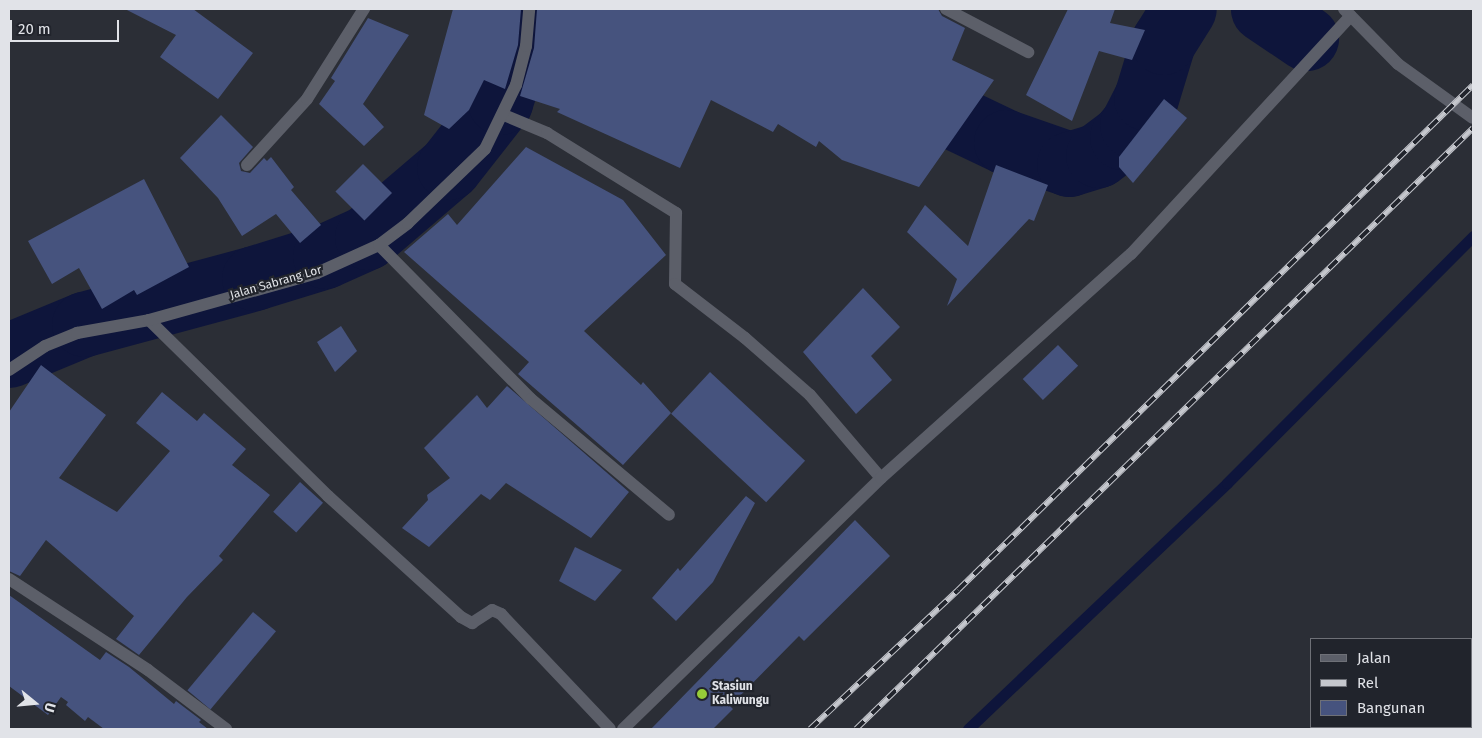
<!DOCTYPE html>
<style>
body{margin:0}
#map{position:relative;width:1482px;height:738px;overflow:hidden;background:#2b2e36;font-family:"Fira Sans",sans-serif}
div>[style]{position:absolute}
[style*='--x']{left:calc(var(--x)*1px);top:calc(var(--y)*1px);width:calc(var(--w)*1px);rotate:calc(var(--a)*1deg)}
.stream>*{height:11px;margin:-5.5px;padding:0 5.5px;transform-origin:5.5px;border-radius:5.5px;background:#0e153b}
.river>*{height:65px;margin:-32.5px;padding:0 32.5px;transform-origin:32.5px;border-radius:32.5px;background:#0e153b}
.building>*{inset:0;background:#46537e;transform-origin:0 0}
.street>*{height:12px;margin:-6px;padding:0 6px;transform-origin:6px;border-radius:6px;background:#5c5f69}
.rail>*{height:5.5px;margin-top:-2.75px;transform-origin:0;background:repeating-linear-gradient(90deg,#21242c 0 11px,#c5c7cd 0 22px);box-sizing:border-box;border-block:1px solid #c5c7cd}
.dots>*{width:14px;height:14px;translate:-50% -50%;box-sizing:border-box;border:2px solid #21242c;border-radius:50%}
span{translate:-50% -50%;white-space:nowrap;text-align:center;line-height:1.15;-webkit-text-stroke:4.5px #21242c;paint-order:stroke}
.street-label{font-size:12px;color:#e1e3e8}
.poi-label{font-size:12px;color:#e1e3e8;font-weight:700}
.left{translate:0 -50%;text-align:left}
.frame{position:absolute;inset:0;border:10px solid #e1e3e8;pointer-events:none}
.legend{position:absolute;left:1310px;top:638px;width:162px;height:90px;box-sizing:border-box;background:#21242c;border:1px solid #6e7077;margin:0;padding:6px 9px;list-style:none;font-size:15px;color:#e1e3e8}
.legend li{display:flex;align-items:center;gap:10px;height:25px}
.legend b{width:25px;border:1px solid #6e7077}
.north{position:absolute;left:10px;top:678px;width:50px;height:50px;-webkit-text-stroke:4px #21242c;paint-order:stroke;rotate:107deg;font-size:14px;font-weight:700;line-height:20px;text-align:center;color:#e1e3e8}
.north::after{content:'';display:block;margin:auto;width:18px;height:22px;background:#e1e3e8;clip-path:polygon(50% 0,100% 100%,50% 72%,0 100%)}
.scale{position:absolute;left:10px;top:20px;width:109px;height:22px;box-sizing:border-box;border:2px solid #e1e3e8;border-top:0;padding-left:6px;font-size:15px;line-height:18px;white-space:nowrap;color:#e1e3e8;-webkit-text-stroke:4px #21242c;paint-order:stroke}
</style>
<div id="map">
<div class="stream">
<i style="--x:968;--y:729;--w:357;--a:-43.5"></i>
<i style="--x:1227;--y:483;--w:349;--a:-45.1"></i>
</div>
<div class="river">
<i style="--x:727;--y:9;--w:309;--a:25.5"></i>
<i style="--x:1006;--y:142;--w:67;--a:19.2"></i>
<i style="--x:1069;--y:164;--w:30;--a:-17"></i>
<i style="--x:1098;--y:155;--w:30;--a:-37"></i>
<i style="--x:1122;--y:137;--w:16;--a:-50"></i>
<i style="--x:1132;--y:125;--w:30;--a:-63"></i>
<i style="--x:1146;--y:98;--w:59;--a:-73.1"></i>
<i style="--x:1163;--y:42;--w:39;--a:-58"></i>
<i style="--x:1263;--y:9;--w:52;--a:34"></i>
<i style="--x:9;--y:355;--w:81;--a:-22.5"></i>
<i style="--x:84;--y:324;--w:176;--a:-15.1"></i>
<i style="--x:254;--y:278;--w:74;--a:-17.2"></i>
<i style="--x:325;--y:256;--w:46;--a:-24.3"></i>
<i style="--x:367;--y:237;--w:108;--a:-40.5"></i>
<i style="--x:449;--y:167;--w:83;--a:-51.9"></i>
<i style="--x:500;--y:102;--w:45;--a:-72"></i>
<i style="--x:514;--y:59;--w:50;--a:-93.4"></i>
</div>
<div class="building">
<i style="clip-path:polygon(125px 9px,193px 9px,253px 53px,218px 99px,160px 57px,176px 35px)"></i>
<i style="clip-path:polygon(453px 9px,521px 9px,518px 45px,505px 89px,484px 80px,469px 110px,449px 129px,424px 115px)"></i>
<i style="clip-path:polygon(537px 9px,938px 9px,942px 16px,965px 28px,952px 60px,994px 80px,919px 187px,842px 160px,819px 141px,816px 147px,778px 124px,773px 132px,711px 100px,680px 168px,557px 112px,560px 109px,520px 96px,534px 48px)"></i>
<i style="clip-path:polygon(1068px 9px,1115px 9px,1110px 23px,1145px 30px,1132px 60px,1099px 51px,1072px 121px,1026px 95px)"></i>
<i style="clip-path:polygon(368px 18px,409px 35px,363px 104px,384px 127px,364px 146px,319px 104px,335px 81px,331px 78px)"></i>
<i style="clip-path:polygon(1164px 99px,1187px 118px,1133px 183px,1119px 167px,1119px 157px)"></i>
<i style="clip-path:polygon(221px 115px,253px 147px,239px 163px,241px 171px,250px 173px,264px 158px,267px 161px,271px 157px,294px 187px,291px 190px,321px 225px,300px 243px,276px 214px,242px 236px,218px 198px,180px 158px)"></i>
<i style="clip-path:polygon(526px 147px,623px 200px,666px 255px,584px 331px,641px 385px,643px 382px,671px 413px,623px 465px,518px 374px,529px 362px,404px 252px,448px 214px,457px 225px)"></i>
<i style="left:363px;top:164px;width:41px;height:39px;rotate:45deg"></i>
<i style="clip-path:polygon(996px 165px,1048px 185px,1034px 221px,1029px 219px,947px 306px,957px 279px,907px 232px,925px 205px,968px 246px)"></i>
<i style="clip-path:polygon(144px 179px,189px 267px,137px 295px,134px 290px,102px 309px,79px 268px,52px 284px,28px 241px)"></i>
<i style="clip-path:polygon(863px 288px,900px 327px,871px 356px,892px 380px,856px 414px,803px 352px)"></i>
<i style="clip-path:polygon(341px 326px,357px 351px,335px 372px,317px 342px)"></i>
<i style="left:1058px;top:345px;width:29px;height:49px;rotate:46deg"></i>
<i style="clip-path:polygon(41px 365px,106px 415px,59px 478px,117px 512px,170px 451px,136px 423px,162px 392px,197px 421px,204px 413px,246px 449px,232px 465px,270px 495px,219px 556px,223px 560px,187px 597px,139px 655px,116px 639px,134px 616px,46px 540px,20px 576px,9px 571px,9px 412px)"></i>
<i style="left:710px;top:372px;width:130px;height:57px;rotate:43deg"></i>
<i style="clip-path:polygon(507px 386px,629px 492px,591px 538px,506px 483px,490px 500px,481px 494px,429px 547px,402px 528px,428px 500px,427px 495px,450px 478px,424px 448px,477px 395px,487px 408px)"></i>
<i style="left:300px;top:482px;width:31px;height:40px;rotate:42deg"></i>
<i style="clip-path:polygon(746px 496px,755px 503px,713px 582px,676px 621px,652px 598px,678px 568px,680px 571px)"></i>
<i style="clip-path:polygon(855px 520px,890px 556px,804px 641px,799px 636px,730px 706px,733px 709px,713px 729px,651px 729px)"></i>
<i style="clip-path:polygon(575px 547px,622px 570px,595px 601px,559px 581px)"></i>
<i style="clip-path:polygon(9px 595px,100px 660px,106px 652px,129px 667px,174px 704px,176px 701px,201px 720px,199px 722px,208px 729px,104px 729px,88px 717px,85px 721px,66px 705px,68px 702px,61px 697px,48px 715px,9px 686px)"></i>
<i style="left:253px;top:612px;width:30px;height:102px;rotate:40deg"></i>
</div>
<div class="street">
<i style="--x:946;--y:9;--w:93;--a:27.7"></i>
<i style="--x:1344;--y:9;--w:77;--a:45.5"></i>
<i style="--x:1398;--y:64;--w:92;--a:35.8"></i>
<i style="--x:504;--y:115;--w:47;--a:22.7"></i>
<i style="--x:547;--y:133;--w:152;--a:31.8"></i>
<i style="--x:676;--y:213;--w:71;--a:90.8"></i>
<i style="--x:675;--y:284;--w:88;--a:37.6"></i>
<i style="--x:745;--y:338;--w:86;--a:41.2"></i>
<i style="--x:810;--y:395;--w:109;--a:49.5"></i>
<i style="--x:247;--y:165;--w:89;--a:-47.7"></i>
<i style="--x:307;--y:99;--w:107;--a:-57.7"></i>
<i style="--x:379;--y:245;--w:216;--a:45.4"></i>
<i style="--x:531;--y:399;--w:180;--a:40"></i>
<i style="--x:149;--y:320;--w:251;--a:44.5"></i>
<i style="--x:328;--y:496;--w:180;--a:42.3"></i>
<i style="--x:461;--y:617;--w:13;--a:29"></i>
<i style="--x:472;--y:623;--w:24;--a:-33"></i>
<i style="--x:492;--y:610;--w:10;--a:24"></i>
<i style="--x:501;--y:614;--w:158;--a:46.5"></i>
<i style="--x:9;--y:370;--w:43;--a:-33.7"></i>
<i style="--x:45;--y:346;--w:35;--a:-22"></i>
<i style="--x:77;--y:333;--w:73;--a:-10.2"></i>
<i style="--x:149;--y:320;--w:174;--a:-15.6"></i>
<i style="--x:317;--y:273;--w:68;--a:-24.3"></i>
<i style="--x:379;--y:245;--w:36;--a:-37"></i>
<i style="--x:408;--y:223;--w:107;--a:-43.9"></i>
<i style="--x:485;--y:149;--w:71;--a:-64.2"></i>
<i style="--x:516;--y:85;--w:40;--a:-75.6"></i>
<i style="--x:526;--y:46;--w:37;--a:-85"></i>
<i style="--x:9;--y:579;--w:166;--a:33.2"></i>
<i style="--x:148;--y:670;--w:98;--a:37.1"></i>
<i style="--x:623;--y:729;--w:360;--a:-44.2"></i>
<i style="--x:881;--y:478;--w:336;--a:-41.9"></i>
<i style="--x:1131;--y:254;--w:324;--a:-47.3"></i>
</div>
<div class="rail">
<i style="--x:810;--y:729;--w:203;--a:-43.2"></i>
<i style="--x:958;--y:590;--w:721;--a:-44.44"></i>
<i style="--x:856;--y:729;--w:861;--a:-44.25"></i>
</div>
<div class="dots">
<i style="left:702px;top:694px;background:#96cc39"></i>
</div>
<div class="street-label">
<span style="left:276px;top:283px;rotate:-16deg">Jalan Sabrang Lor</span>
</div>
<div class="poi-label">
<span class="left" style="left:712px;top:694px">Stasiun<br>Kaliwungu</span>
</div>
<div class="frame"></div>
<ul class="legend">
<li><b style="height:6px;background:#5c5f69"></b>Jalan</li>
<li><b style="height:6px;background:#c5c7cd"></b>Rel</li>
<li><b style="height:14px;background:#46537e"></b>Bangunan</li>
</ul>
<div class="north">U</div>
<div class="scale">20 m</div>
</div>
